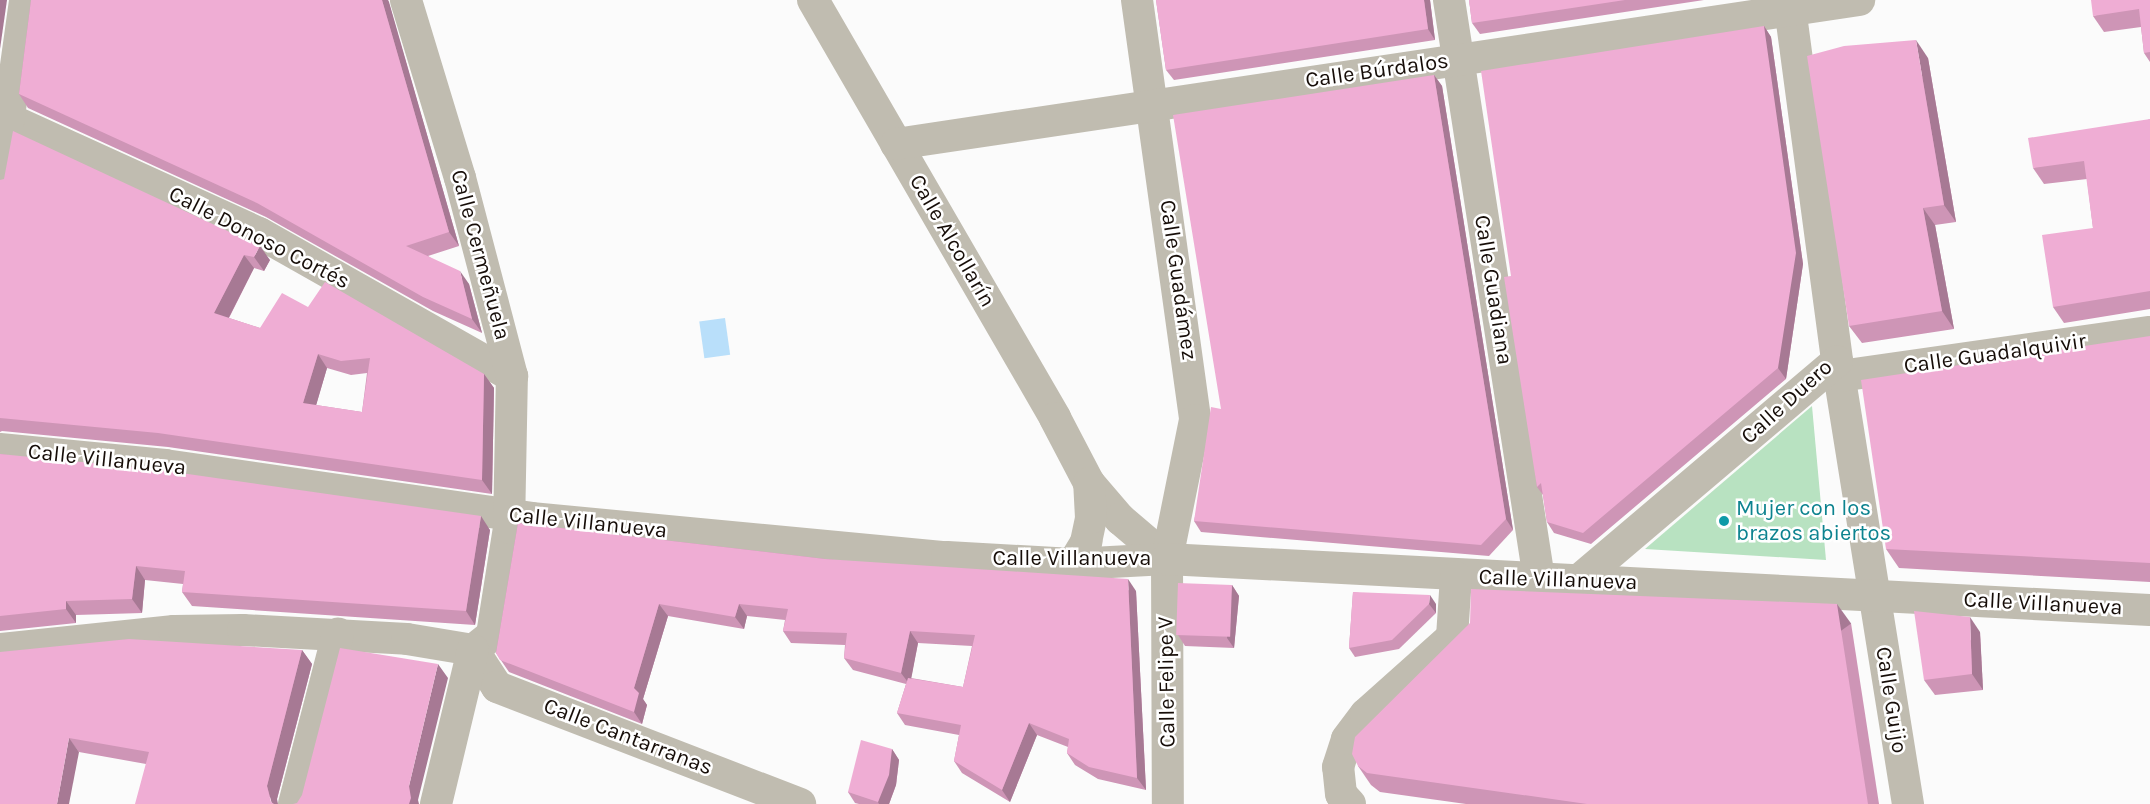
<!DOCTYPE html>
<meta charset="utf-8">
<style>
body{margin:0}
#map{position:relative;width:2150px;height:804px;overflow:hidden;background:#fbfbfb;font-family:Karla,sans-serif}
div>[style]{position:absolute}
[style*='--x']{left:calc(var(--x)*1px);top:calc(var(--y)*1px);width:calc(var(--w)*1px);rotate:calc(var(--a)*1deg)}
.green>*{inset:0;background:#b8e2c1}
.water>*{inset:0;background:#b9dffa;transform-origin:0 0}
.street>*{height:32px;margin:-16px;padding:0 16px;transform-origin:16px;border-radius:16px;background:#c0bcb0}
.wall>*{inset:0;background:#ce95b6}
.shaded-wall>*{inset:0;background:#a77994;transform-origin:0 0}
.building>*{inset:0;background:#efadd4;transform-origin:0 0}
.dots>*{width:16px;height:16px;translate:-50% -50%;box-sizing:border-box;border:3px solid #fff;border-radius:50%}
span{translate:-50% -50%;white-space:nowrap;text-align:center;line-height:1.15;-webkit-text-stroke:5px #fff;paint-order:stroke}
.street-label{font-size:22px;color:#160d08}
.culture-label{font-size:22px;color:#0d838f}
.left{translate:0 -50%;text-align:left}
</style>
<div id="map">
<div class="green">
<i style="clip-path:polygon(1812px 406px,1826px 560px,1645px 549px)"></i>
</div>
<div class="water">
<i style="left:725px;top:318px;width:37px;height:26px;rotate:82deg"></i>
</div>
<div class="street">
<i style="--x:813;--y:0;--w:483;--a:59.9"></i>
<i style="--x:1055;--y:418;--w:73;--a:62.4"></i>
<i style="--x:1089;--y:483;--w:48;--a:49.3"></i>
<i style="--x:1120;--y:519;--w:62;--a:40.4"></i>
<i style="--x:1137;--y:0;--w:424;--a:82.1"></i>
<i style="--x:1195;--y:420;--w:142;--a:101.4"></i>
<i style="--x:1167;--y:559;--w:245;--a:89.8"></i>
<i style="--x:1449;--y:0;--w:586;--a:81.16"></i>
<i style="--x:1789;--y:0;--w:364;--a:82.4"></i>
<i style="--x:1837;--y:361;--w:449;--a:80.9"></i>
<i style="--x:0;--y:115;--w:285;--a:24.5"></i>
<i style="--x:259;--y:233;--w:291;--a:29.5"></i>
<i style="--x:896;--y:144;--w:974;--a:-8.5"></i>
<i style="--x:0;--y:181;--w:183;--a:-82.1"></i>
<i style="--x:1840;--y:376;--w:313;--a:-8.1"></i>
<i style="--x:0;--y:449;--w:166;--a:5.5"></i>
<i style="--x:165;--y:465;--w:370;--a:8.2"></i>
<i style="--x:531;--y:518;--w:418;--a:5.4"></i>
<i style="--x:947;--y:557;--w:126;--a:3.2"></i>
<i style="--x:1073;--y:564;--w:94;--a:-3"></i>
<i style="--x:1167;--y:559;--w:984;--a:2.97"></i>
<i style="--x:1073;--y:564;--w:26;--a:-59"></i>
<i style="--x:1086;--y:542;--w:25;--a:-78"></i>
<i style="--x:1091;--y:518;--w:35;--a:-93"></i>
<i style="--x:1579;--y:580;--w:338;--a:-40.3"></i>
<i style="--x:0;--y:649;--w:175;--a:-5.9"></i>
<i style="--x:174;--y:631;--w:69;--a:-0.8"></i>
<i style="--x:243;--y:630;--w:164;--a:3.1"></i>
<i style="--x:407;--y:639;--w:67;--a:9.5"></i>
<i style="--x:473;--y:650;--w:24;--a:-38"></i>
<i style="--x:492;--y:635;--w:108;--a:-81"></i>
<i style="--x:509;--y:528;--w:152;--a:-88.9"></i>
<i style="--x:512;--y:376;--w:205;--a:-104.7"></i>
<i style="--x:460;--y:178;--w:186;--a:-106.9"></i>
<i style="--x:473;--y:650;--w:44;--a:57"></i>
<i style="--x:497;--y:687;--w:325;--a:21.1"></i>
<i style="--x:294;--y:804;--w:176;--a:-75.5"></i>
<i style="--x:436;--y:804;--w:158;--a:-76.5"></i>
<i style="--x:1350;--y:804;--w:13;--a:-132"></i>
<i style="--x:1341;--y:794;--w:27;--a:-96"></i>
<i style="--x:1338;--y:767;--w:29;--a:-72"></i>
<i style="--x:1347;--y:739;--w:31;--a:-53"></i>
<i style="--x:1366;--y:714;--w:115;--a:-41.8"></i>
<i style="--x:1452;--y:637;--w:60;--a:-86.2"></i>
</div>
<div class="wall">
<i style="clip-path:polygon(31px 0,388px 0,459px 246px,428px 256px,469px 284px,482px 333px,433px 311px,266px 217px,28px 108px,19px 94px)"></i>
<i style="clip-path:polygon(1156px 0,1430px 0,1435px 40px,1174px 80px,1166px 70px)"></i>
<i style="clip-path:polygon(1469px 0,1704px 0,1480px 34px,1472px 23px)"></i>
<i style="clip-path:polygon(2150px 0,2150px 62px,2144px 53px,2141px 27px,2104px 32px,2093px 16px)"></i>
<i style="clip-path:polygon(1764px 26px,1771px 37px,1803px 264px,1786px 379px,1591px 544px,1554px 533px,1547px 522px,1543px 495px,1537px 487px,1511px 276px)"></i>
<i style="clip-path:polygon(1928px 58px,1956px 222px,1935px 225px,1954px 329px,1862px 343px,1849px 326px)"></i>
<i style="clip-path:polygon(1434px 75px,1442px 86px,1513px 530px,1489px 556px,1201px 532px,1194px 521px,1221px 409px)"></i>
<i style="clip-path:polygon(2150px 119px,2150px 309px,2064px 323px,2053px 307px,2093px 228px,2087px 179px,2044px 184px,2033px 168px)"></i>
<i style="clip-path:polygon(evenodd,0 180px,270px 260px,264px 271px,254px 268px,229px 318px,260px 328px,308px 307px,484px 374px,494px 388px,492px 494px,168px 447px,2px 431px,0 432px,0 180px,327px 368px,351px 375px,367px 373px,362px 412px,316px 405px,327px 368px)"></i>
<i style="clip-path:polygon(2150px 336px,2150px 582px,1899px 568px,1886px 549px)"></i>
<i style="clip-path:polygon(0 454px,490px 530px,475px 625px,192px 606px,182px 592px,183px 584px,145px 580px,142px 613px,76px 615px,76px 623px,0 631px)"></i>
<i style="clip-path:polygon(evenodd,518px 523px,825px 559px,1136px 591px,1146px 790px,1098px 779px,1075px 765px,1067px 753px,1068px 747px,1037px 735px,1010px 802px,962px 773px,954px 761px,959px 735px,905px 725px,897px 713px,906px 684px,853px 670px,844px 658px,845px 645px,791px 643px,783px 631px,785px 620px,747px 616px,744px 629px,668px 616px,643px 699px,647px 705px,642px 724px,509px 672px,496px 653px,518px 523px,918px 643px,972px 646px,963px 687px,911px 678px,918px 643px)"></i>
<i style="clip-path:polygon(1232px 585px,1239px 596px,1234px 648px,1185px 646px,1178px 635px)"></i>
<i style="clip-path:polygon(1353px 592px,1436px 604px,1436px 613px,1399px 649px,1355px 657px,1349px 648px)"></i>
<i style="clip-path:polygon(1851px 623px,1879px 804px,1466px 804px,1380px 792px,1371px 785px,1358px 766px)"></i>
<i style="clip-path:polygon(1980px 632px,1983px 690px,1935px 695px,1924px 680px)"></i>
<i style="clip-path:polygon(302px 650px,312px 664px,277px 799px,146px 764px,79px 752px,0 652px)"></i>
<i style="clip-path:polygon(892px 749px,899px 760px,896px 785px,889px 804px,859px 804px,855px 803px,848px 792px)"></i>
</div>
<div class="shaded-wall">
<i style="clip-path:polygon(0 0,7px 0,0 49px)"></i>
<i style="clip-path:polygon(382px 0,388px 0,389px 2px,459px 246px,449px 232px)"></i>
<i style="clip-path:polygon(1424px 0,1430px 0,1435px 40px,1428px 29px)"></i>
<i style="clip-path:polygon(1764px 26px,1771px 37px,1803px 264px,1786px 379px,1778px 368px)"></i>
<i style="clip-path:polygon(1916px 40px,1928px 58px,1956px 222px,1944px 205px)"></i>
<i style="clip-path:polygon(1434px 75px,1442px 86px,1513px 530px,1506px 519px)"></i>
<i style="clip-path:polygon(1923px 208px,1935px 225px,1954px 329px,1942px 311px)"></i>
<i style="clip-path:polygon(260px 246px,270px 260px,264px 271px,254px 257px)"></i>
<i style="clip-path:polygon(244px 255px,254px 268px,224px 327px,214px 313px)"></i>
<i style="clip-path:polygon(460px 271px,469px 284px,482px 333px,472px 319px)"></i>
<i style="clip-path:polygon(318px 354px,327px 368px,313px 416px,303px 403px)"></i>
<i style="clip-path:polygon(484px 374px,494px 388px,492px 494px,482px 480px)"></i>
<i style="clip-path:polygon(481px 516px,490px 530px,475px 625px,466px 611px)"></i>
<i style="clip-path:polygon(136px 566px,145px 580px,142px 613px,132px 599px)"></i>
<i style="clip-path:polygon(1128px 579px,1136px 591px,1146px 790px,1137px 778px)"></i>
<i style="clip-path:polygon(1232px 585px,1239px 596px,1234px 648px,1227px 638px)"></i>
<i style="clip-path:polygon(1430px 595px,1436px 604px,1436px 613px,1429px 604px)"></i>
<i style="clip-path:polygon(66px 601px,76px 615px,76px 623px,66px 609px)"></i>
<i style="clip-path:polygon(659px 604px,668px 616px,643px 699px,647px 705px,642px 724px,634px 712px,634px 688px)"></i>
<i style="clip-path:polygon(739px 604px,747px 616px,744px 629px,735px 617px)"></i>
<i style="left:1837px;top:604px;width:24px;height:202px;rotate:54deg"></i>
<i style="clip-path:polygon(1970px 617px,1980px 632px,1983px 690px,1972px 674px)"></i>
<i style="clip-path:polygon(910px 631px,918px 643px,910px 685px,901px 673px)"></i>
<i style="clip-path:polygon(302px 650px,312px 664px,277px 799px,278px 804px,272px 804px,267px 786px)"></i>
<i style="clip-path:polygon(438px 664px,448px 678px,418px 800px,419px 804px,409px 804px,409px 786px)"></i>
<i style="clip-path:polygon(1029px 723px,1037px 735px,1010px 802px,1002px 790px)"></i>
<i style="clip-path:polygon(69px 738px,79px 752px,69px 804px,57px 804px)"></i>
<i style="clip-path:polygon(892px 749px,899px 760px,896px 785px,889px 804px,879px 804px,878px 802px)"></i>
</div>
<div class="building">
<i style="clip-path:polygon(31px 0,382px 0,449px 232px,406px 246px,460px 271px,472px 319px,423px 297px,257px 203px,19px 94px)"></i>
<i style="clip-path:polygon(1156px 0,1424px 0,1428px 29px,1166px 70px)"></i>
<i style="clip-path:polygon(1469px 0,1625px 0,1472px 23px)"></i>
<i style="clip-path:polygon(2091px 0,2150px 0,2150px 52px,2144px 53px,2139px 9px,2093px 16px)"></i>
<i style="clip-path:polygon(1764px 26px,1796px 253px,1778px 368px,1583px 533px,1547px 522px,1541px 483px,1537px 487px,1504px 277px,1511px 276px,1481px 71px)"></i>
<i style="clip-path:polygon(1916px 40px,1944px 205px,1923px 208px,1942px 311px,1849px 326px,1807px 56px,1844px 46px)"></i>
<i style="clip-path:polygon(1434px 75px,1506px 519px,1481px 545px,1194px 521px,1211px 407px,1221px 409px,1173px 115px)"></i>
<i style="clip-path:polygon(2150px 119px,2150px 291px,2053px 307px,2042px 235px,2093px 228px,2084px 161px,2033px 168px,2028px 138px)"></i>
<i style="clip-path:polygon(evenodd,13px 131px,260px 246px,254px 257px,244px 255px,214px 313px,260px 328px,282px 293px,308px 307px,325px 282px,484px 374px,482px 480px,158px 433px,0 418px,0 180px,4px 179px,13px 131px,318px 354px,341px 361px,370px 358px,362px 412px,303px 403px,318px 354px)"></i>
<i style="clip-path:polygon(2150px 336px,2150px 563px,1886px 549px,1861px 380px)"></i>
<i style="clip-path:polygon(0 454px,153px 469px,481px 516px,466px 611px,182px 592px,185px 571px,136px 566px,132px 599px,66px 601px,66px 609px,0 616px)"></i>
<i style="clip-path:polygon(518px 523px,825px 559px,1128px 579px,1137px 778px,1089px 767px,1067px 753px,1069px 739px,1029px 723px,1002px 790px,954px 761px,961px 725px,897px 713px,908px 678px,963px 687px,975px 635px,910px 631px,901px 673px,844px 658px,847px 633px,783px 631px,788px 609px,739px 604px,735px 617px,659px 604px,634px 688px,639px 693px,634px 712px,500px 660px,496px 653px)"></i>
<i style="left:1178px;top:583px;width:54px;height:52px;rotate:2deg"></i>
<i style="clip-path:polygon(1471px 589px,1837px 604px,1868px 804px,1587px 804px,1367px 773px,1358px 766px,1352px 754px,1355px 737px,1470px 623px)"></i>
<i style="clip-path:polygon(1353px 592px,1430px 595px,1429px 604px,1392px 640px,1349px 648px)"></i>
<i style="clip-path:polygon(1914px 611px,1970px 617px,1972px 674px,1924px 680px)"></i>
<i style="clip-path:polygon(129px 639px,302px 650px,267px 786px,271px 802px,274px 804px,135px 804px,149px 752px,69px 738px,57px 804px,0 804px,0 652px)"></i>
<i style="clip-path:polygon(340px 648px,438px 664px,409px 786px,411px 798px,409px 804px,293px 804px,297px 803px,302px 795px)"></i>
<i style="clip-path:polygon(861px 740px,892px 749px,889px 775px,878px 802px,848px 792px)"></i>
</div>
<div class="dots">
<i style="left:1724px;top:521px;background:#0f9aa8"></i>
</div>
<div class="street-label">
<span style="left:1377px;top:71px;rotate:-8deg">Calle Búrdalos</span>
<span style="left:259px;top:238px;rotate:27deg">Calle Donoso Cortés</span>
<span style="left:952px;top:241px;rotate:60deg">Calle Alcollarín</span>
<span style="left:480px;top:255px;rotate:75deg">Calle Cermeñuela</span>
<span style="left:1178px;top:280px;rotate:82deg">Calle Guadámez</span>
<span style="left:1493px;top:290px;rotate:81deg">Calle Guadiana</span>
<span style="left:1995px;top:354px;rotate:-8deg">Calle Guadalquivir</span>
<span style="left:1787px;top:402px;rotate:-42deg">Calle Duero</span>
<span style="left:107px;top:460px;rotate:6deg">Calle Villanueva</span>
<span style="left:588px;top:523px;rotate:6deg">Calle Villanueva</span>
<span style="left:1072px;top:559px">Calle Villanueva</span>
<span style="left:1558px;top:580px;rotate:2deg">Calle Villanueva</span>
<span style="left:2043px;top:604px;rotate:3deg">Calle Villanueva</span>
<span style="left:1167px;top:682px;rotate:-91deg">Calle Felipe V</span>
<span style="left:1891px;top:700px;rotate:81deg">Calle Guijo</span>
<span style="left:628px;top:737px;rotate:21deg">Calle Cantarranas</span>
</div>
<div class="culture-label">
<span class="left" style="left:1736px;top:521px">Mujer con los<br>brazos abiertos</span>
</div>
</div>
